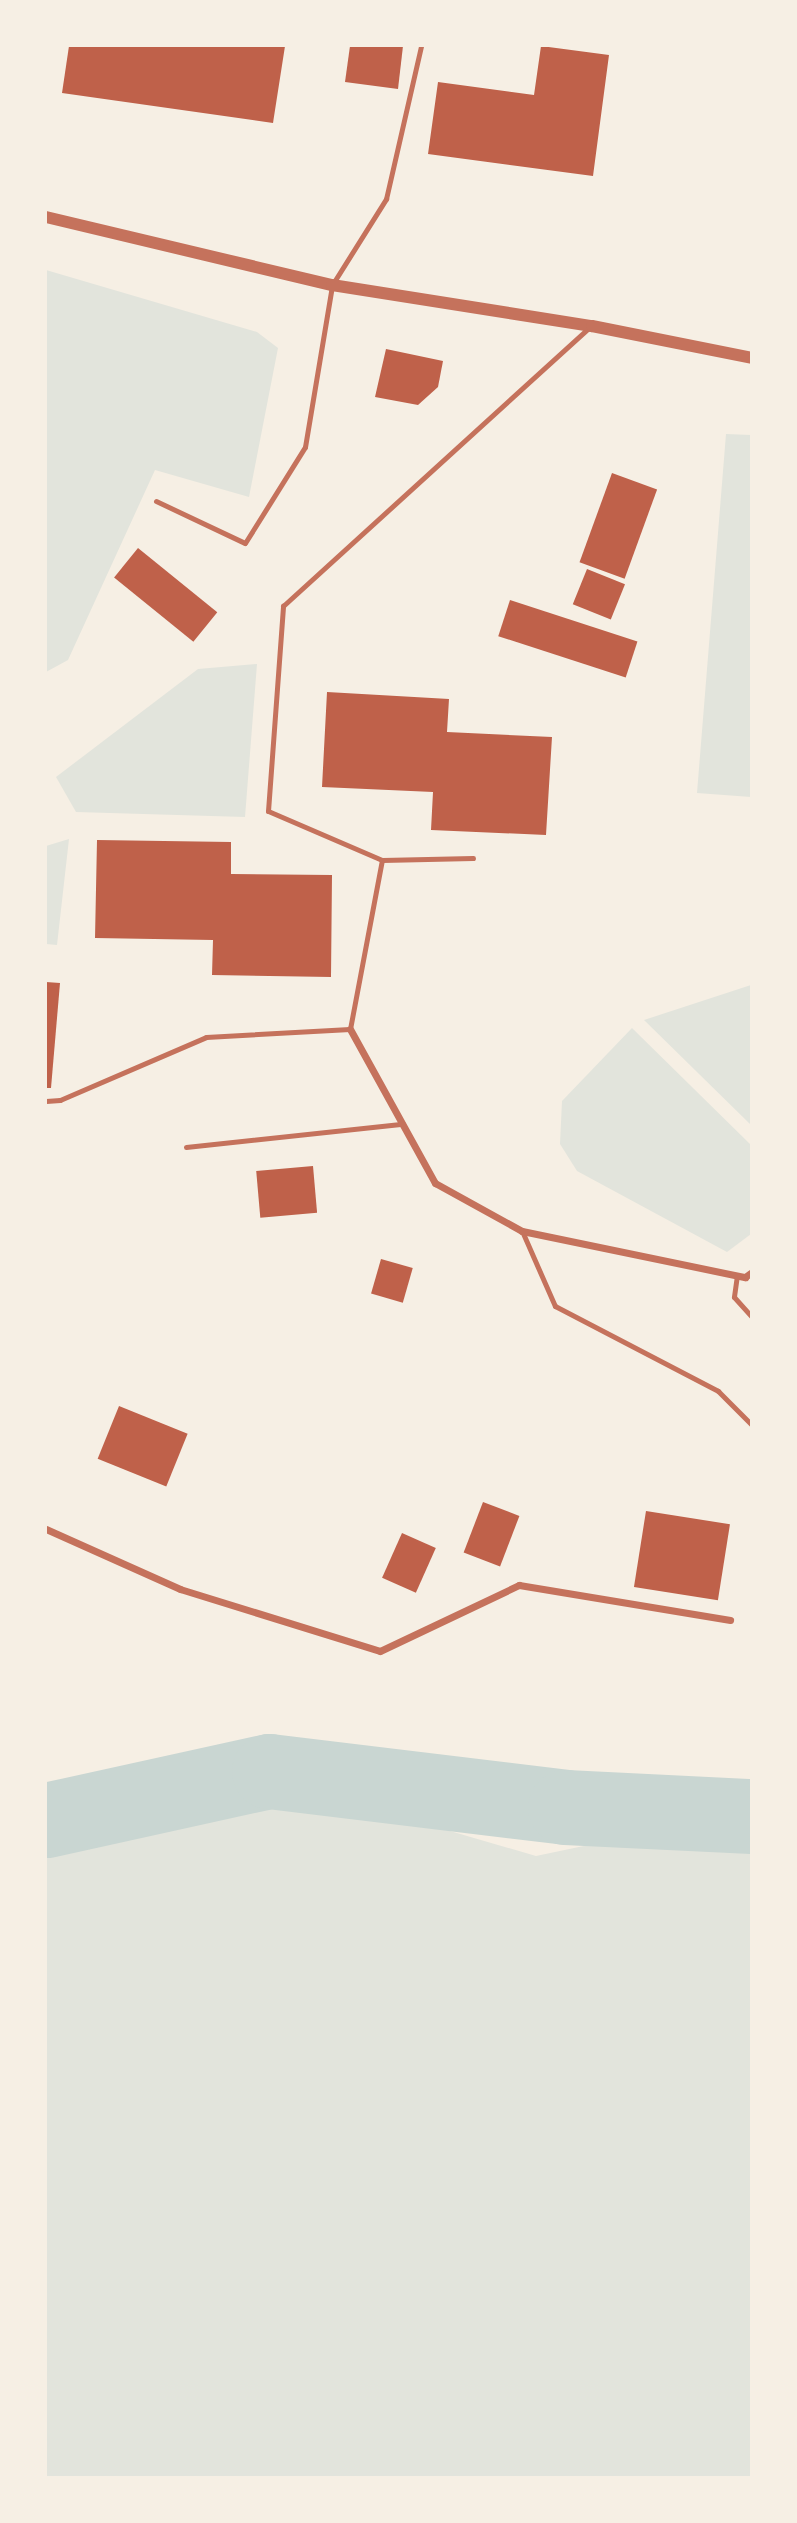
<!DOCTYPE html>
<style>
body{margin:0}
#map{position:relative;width:797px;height:2523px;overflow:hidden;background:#f6efe4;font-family:"Alegreya Sans",sans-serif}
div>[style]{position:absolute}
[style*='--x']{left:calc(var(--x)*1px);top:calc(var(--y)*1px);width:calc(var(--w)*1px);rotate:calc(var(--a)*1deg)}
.green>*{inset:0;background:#e2e4dc}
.river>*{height:75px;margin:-37.5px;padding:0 37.5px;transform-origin:37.5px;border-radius:37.5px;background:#c9d6d2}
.building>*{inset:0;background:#bf614a;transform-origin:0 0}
.service>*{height:5px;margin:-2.5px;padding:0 2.5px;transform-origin:2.5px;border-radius:2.5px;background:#c5725c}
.minor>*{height:7px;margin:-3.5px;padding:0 3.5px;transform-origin:3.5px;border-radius:3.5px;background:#c5725c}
.tertiary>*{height:12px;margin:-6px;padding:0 6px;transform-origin:6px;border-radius:6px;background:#c5725c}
span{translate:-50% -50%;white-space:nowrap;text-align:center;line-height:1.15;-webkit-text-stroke:5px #f6efe4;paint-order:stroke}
.frame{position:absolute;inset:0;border:47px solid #f6efe4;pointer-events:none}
</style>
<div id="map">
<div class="green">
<i style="clip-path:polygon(46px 270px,257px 332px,278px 348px,249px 497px,155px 470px,68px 660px,46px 672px)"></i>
<i style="clip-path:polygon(726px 434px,751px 435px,751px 797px,697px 793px)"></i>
<i style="clip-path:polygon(257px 664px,245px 817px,76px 812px,56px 777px,198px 669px)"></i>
<i style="clip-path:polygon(69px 839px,57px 945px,46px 944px,46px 846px)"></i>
<i style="clip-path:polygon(751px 985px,752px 985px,751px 1125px,644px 1020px)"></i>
<i style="clip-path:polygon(632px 1028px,751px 1145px,751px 1234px,727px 1252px,577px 1171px,560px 1144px,562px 1101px)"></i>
<i style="clip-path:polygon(235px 1807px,402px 1817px,536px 1856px,698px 1822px,751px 1834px,751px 2477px,46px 2477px,46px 1858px,76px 1844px)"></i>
</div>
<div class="river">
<i style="--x:46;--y:1820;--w:228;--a:-12.4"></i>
<i style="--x:269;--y:1771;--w:298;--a:6.9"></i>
<i style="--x:565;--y:1807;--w:187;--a:2.8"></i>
</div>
<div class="building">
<i style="clip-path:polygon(69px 46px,285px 46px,273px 123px,62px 93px)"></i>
<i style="clip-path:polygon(350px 46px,403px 46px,398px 89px,345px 82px)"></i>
<i style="clip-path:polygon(541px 46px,609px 55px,593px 176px,428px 154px,438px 82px,534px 95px)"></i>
<i style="clip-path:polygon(386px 349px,443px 361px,438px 387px,418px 405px,375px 397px)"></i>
<i style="left:612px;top:473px;width:48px;height:95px;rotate:20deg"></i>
<i style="left:138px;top:548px;width:102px;height:38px;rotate:39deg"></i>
<i style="left:587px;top:569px;width:41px;height:38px;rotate:22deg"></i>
<i style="left:510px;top:600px;width:134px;height:38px;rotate:18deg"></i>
<i style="clip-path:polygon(327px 692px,449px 699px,447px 732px,552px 737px,546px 835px,431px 830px,433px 792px,322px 787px)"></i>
<i style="clip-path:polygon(97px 840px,231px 842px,231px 874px,332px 875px,331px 977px,212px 975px,213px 940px,95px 938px)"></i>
<i style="clip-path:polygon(46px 982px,60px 983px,51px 1088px,46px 1088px)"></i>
<i style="left:313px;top:1166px;width:47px;height:57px;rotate:85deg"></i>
<i style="left:381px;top:1259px;width:33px;height:36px;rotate:16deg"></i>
<i style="left:119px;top:1406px;width:74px;height:57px;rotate:22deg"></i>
<i style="left:483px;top:1502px;width:39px;height:54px;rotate:21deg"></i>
<i style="left:646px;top:1511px;width:85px;height:77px;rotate:9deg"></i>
<i style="left:402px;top:1533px;width:37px;height:49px;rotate:24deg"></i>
</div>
<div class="service">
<i style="--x:156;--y:501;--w:98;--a:25.3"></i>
<i style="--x:245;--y:543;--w:113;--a:-58"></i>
<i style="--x:305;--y:447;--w:164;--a:-80.5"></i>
<i style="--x:332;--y:285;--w:102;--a:-57.9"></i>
<i style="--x:386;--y:199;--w:157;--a:-77.1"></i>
<i style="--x:382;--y:860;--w:91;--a:-1.3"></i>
<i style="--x:46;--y:1101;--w:14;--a:-4"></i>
<i style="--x:60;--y:1100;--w:159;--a:-23.3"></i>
<i style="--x:206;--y:1037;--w:144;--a:-3.2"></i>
<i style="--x:350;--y:1029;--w:172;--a:-79.3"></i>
<i style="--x:382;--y:860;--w:124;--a:-156.7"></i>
<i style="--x:268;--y:811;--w:206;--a:-85.8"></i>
<i style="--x:283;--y:606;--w:413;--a:-42.3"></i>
<i style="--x:186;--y:1147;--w:218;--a:-6.1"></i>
<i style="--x:522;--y:1231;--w:82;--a:66.3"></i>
<i style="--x:555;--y:1306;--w:184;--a:27.5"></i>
<i style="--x:718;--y:1391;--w:48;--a:45"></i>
<i style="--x:737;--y:1275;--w:22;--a:98"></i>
<i style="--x:734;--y:1297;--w:27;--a:48"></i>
</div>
<div class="minor">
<i style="--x:350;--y:1029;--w:176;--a:61.1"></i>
<i style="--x:435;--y:1183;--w:99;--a:28.9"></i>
<i style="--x:522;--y:1231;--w:228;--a:11.7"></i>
<i style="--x:745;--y:1277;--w:9;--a:-36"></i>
<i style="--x:46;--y:1529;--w:147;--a:24.1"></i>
<i style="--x:180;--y:1589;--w:209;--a:17.2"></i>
<i style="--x:380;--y:1651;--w:154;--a:-25.4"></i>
<i style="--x:519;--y:1585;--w:214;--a:9.4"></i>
</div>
<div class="tertiary">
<i style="--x:46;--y:217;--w:294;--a:13.4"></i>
<i style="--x:332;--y:285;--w:263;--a:9"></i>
<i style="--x:592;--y:326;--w:163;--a:11.3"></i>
</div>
<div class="frame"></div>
</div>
